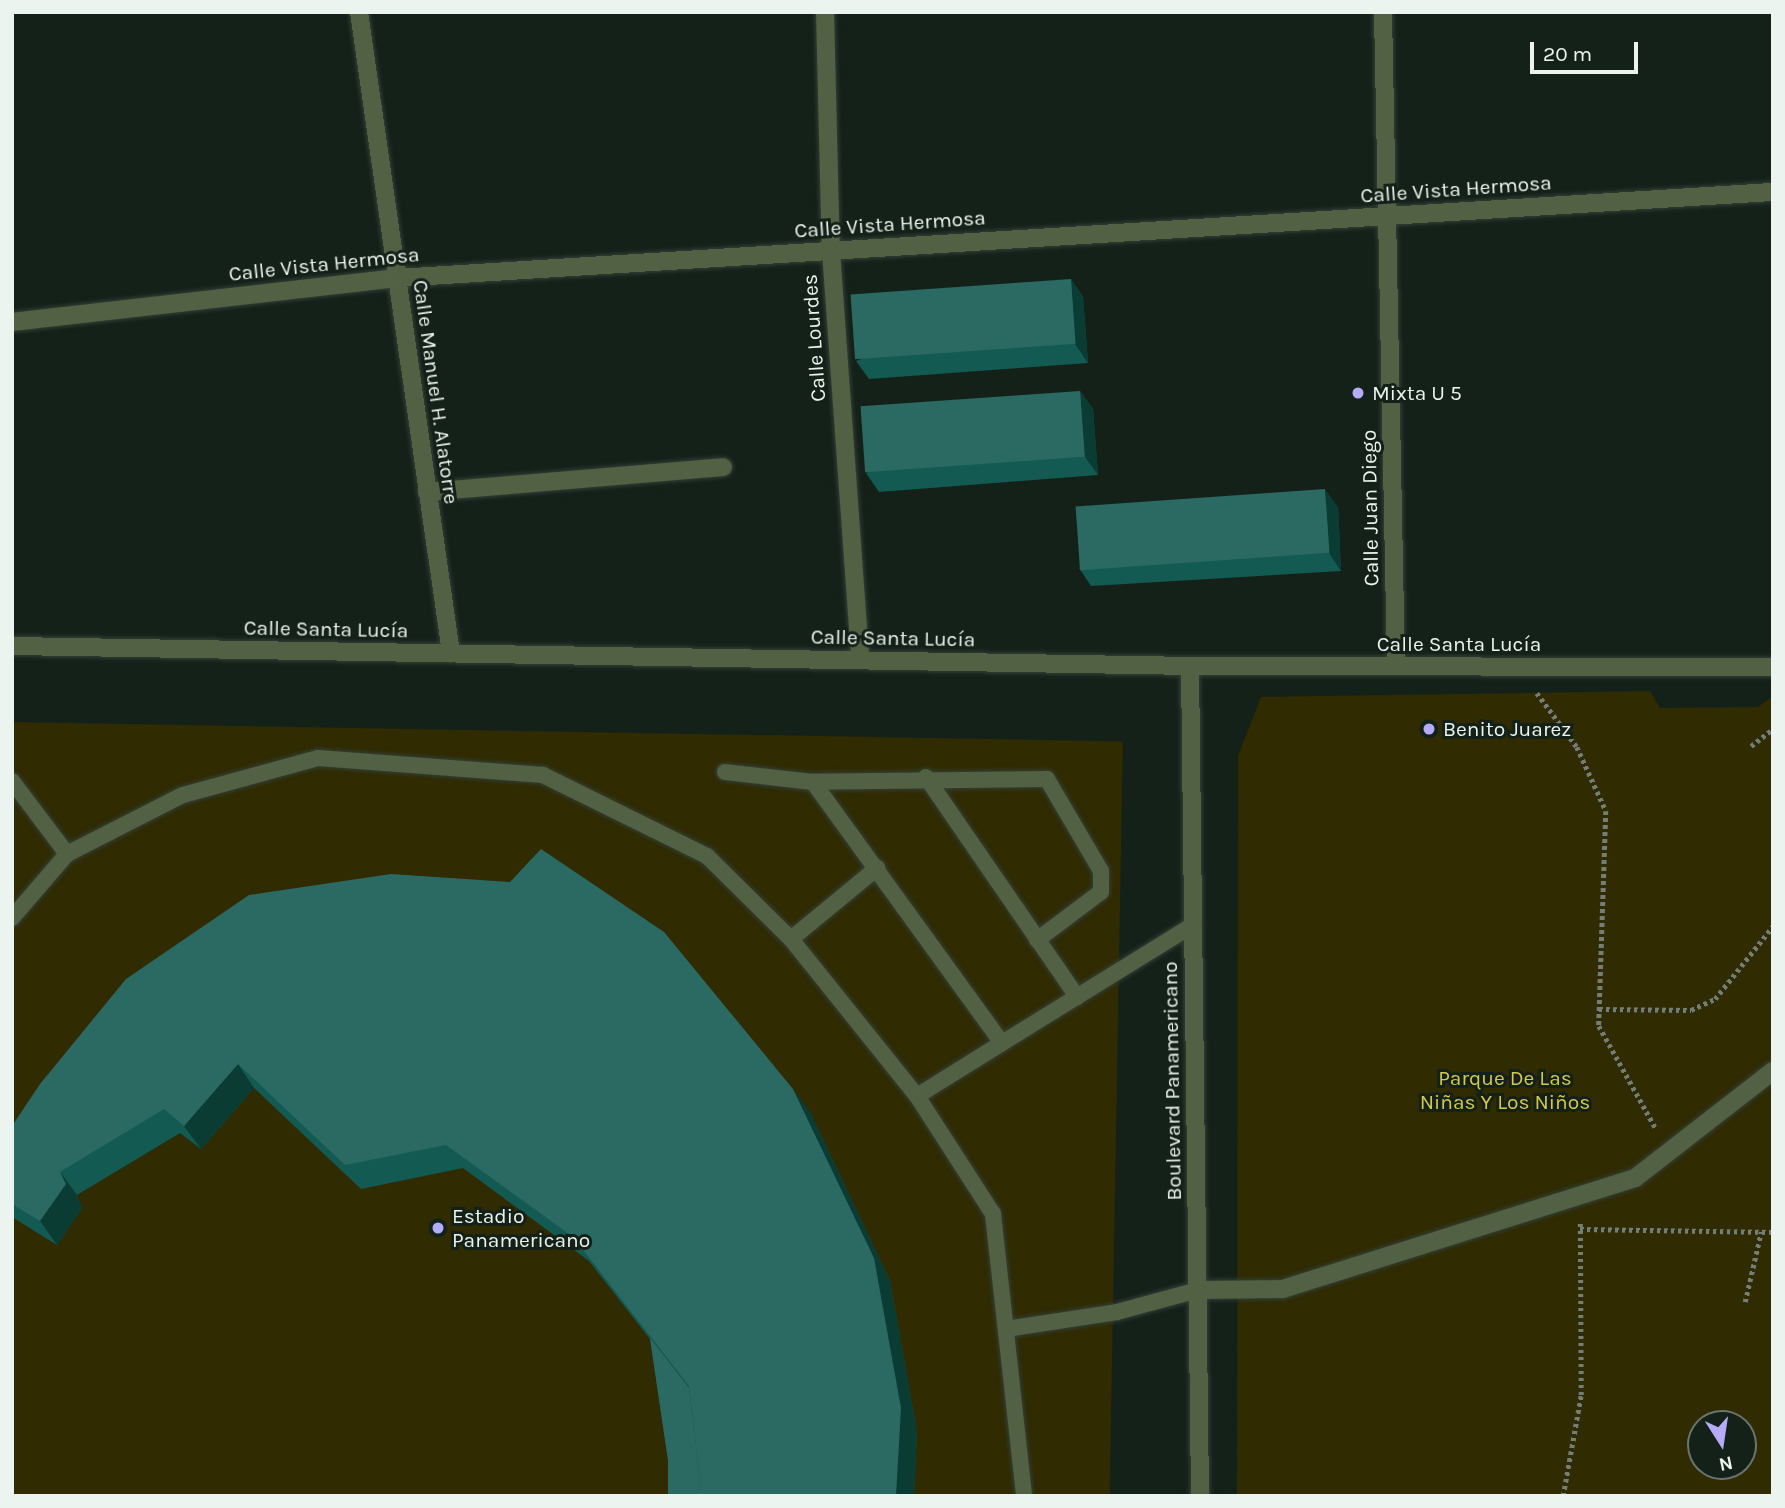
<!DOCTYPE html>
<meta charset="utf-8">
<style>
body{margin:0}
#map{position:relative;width:1785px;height:1508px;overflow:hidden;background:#142119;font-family:Karla,sans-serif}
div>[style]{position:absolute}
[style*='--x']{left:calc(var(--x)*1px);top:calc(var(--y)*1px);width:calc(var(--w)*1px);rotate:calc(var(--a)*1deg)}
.green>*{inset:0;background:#302b00;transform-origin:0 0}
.path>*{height:4.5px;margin-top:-2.25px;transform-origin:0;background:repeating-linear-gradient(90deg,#727e76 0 3.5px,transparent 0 7px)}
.roads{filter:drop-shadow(0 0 2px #323f37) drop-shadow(0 0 2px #323f37)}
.service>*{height:16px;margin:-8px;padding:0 8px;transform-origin:8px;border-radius:8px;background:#526143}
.pedestrian>*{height:18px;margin:-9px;padding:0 9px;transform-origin:9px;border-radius:9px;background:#526143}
.minor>*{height:18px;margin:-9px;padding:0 9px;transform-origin:9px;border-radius:9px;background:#526143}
.wall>*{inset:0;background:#135a52}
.shaded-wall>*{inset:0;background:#0a3c34}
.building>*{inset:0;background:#2a6a63;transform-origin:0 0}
.dots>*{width:19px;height:19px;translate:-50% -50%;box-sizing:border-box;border:4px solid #142119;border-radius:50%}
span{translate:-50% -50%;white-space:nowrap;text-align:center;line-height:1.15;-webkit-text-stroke:6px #142119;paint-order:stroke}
.street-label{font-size:21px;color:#ebf4ee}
.poi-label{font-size:21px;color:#ebf4ee}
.left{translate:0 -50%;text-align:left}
.park-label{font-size:21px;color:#d4c84f}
.frame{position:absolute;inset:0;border:14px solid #ebf4ee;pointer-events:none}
.north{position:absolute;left:1687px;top:1410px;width:70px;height:70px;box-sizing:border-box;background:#142119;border:2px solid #6a756e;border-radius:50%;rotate:168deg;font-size:19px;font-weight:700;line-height:28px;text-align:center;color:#ebf4ee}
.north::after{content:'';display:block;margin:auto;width:24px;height:32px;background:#b4acf9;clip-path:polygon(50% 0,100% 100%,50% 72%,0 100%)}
.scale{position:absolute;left:1530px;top:42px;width:108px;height:32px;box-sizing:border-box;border:4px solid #ebf4ee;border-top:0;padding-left:9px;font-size:21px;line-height:24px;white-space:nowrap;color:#ebf4ee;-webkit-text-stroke:5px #142119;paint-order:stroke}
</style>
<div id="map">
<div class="green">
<i style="clip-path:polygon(evenodd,1650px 691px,1660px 708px,1758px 707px,1773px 696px,1773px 1496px,1237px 1496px,1238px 756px,1261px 697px,1650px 691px,1701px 1424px,1743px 1424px,1743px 1466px,1701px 1466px,1701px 1424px)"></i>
<i style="left:12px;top:722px;width:1111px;height:774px;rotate:1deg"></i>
</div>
<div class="path">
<i style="--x:1537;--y:693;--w:67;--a:53.5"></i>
<i style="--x:1577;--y:747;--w:70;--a:65.6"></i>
<i style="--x:1606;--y:811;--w:215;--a:91.9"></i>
<i style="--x:1599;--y:1026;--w:118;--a:61"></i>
<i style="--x:1751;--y:746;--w:28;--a:-38"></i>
<i style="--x:1599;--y:1009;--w:92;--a:0.6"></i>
<i style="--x:1691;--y:1010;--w:26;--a:-25"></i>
<i style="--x:1715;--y:999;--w:93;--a:-51.5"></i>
<i style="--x:1580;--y:1229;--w:193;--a:0.9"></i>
<i style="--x:1745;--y:1302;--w:72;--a:-77.1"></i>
<i style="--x:1563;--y:1496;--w:103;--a:-79.9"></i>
<i style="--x:1581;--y:1395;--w:173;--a:-90.3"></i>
</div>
<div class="roads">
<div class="service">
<i style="--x:725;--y:772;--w:89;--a:6.5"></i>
<i style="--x:926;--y:777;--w:267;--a:55.5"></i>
<i style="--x:12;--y:781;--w:91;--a:53"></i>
<i style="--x:12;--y:918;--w:84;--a:-49.3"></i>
<i style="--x:67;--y:854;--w:130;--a:-27"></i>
<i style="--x:183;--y:795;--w:140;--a:-15.3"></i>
<i style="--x:318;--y:758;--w:226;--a:4.3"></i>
<i style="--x:543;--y:775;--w:183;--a:26.3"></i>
<i style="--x:707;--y:856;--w:118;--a:44.7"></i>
<i style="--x:791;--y:939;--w:201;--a:51.3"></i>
<i style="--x:917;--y:1096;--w:100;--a:-31.9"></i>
<i style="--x:791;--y:939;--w:112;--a:-39.5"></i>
<i style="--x:1037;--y:940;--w:80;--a:-36.9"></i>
<i style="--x:1101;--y:892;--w:21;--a:-90"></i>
<i style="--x:1101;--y:871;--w:107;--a:-120.4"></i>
<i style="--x:1047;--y:779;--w:234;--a:179.3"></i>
<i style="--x:813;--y:782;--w:322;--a:54.1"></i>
<i style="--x:1002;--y:1043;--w:225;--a:-31.7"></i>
<i style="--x:917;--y:1096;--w:140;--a:57.2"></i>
<i style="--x:993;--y:1214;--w:284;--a:83.7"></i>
<i style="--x:1006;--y:1329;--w:112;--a:-8.7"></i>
<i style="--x:1117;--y:1312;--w:84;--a:-15.2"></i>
</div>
<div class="pedestrian">
<i style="--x:1198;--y:1290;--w:85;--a:-0.7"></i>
<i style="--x:1283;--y:1289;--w:369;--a:-17.5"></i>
<i style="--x:1635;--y:1178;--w:175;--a:-37.8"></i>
</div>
<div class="minor">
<i style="--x:359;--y:12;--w:648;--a:81.83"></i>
<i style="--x:825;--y:12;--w:239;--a:88.6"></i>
<i style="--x:831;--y:251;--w:410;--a:85.9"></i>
<i style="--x:1383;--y:12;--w:654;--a:88.86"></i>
<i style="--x:12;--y:322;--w:388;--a:-6.5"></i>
<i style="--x:397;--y:278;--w:1379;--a:-3.58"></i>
<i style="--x:427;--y:492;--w:297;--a:-4.8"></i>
<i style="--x:12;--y:646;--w:1178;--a:0.97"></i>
<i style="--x:1190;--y:666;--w:583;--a:0.1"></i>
<i style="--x:1190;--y:666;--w:830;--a:89.31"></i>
</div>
</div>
<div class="wall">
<i style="clip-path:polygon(1071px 279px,1083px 297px,1088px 363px,869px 379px,856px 361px)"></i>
<i style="clip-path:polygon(1080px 391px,1093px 409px,1098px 475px,879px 492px,866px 473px)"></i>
<i style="clip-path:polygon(1338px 507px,1341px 571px,1091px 586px,1079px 568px)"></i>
<i style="clip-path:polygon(126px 979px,810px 1112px,890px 1281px,917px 1432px,914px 1496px,668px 1496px,668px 1460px,650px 1339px,589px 1261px,463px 1168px,361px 1189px,254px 1088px,201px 1149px,180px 1133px,77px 1195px,82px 1208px,57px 1245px,12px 1217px,12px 1126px)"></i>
</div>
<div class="shaded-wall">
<i style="clip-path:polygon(1071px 279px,1083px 297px,1088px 363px,1075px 344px)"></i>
<i style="clip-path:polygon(1080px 391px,1093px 409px,1098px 475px,1085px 457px)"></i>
<i style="clip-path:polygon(1325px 489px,1338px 507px,1341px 571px,1329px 553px)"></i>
<i style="clip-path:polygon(238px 1064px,254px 1088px,201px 1149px,184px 1126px)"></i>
<i style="clip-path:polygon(793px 1089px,810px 1112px,890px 1281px,917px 1432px,914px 1496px,896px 1496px)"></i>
<i style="clip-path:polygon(60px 1172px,77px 1195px,82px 1208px,57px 1245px,40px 1221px)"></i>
</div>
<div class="building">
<i style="left:1071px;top:279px;width:65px;height:221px;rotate:86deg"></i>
<i style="left:1080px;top:391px;width:66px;height:220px;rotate:86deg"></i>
<i style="left:1325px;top:489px;width:64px;height:250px;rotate:86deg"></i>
<i style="clip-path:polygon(541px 849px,664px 932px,793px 1089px,874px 1258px,901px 1408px,896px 1496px,695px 1496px,701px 1488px,689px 1386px,573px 1237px,446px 1145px,345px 1165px,238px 1064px,184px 1126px,164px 1109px,60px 1172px,66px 1184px,40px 1221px,12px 1204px,12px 1126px,40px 1084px,126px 979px,249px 895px,391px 874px,510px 882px)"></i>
<i style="clip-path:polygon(650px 1338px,689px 1388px,701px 1488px,695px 1496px,668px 1496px,668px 1460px)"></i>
</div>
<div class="dots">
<i style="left:1358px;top:393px;background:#b4acf9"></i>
<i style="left:1429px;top:729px;background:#b4acf9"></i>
<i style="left:438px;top:1228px;background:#b4acf9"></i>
</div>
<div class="street-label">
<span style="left:1456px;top:189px;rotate:-4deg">Calle Vista Hermosa</span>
<span style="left:890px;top:224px;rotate:-4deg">Calle Vista Hermosa</span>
<span style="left:324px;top:264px;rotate:-6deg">Calle Vista Hermosa</span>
<span style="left:814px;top:338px;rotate:-94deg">Calle Lourdes</span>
<span style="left:436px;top:392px;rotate:82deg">Calle Manuel H. Alatorre</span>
<span style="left:1370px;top:508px;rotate:-91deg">Calle Juan Diego</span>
<span style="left:326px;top:629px;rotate:1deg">Calle Santa Lucía</span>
<span style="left:893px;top:638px;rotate:1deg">Calle Santa Lucía</span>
<span style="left:1459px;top:644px">Calle Santa Lucía</span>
<span style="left:1172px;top:1081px;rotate:-91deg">Boulevard Panamericano</span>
</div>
<div class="poi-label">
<span class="left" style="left:1372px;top:393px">Mixta U 5</span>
<span class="left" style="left:1443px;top:729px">Benito Juarez</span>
<span class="left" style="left:452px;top:1228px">Estadio<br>Panamericano</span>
</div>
<div class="park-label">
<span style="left:1505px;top:1090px">Parque De Las<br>Niñas Y Los Niños</span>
</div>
<div class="frame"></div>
<div class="north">N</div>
<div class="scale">20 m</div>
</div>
